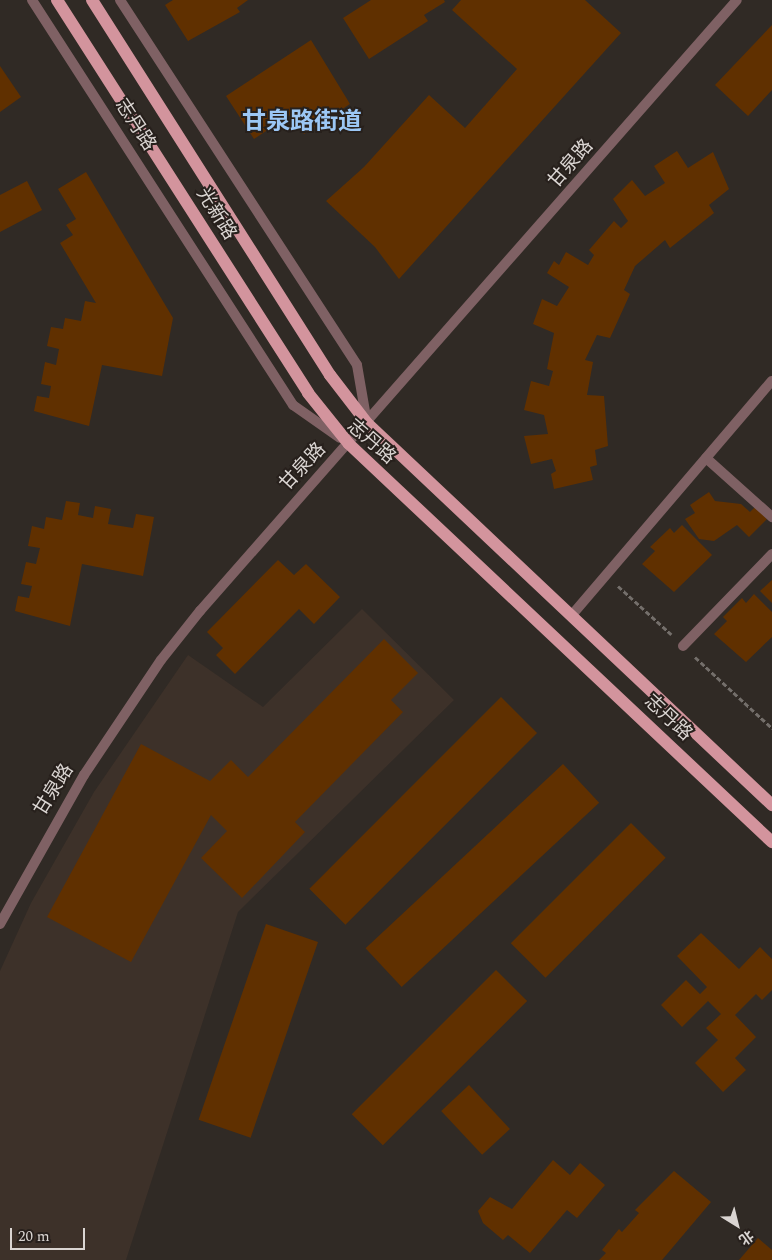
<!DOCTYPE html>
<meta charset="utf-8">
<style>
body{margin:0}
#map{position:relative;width:772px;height:1260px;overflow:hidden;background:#302a25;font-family:Spectral,"Noto Sans SC",serif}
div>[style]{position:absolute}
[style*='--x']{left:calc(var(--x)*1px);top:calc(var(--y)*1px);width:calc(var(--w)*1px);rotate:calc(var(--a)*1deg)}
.built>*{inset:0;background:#3d3129}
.building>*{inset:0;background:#603000;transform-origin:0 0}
.path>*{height:3px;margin-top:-1.5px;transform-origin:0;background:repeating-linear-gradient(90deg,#746f6b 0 5px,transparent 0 7.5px)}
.service>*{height:10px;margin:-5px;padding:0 5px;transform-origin:5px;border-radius:5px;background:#7f6164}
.minor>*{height:10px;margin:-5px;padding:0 5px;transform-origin:5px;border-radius:5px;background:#7f6164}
.primary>*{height:12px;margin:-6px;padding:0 6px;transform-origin:6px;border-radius:6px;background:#d3949d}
span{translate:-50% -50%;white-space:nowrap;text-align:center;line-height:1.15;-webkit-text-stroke:4px #27201c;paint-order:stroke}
.street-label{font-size:19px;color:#dad5d2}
.district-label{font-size:24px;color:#9cc7f5;font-weight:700}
.north{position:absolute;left:712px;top:1200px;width:50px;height:50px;-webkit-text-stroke:4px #27201c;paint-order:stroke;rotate:144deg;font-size:14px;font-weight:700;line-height:20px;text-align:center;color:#dad5d2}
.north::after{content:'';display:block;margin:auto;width:18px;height:22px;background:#dad5d2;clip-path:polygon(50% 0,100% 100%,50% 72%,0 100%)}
.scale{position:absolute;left:10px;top:1228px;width:75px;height:22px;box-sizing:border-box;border:2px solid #dad5d2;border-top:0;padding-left:6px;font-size:15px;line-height:18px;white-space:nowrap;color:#dad5d2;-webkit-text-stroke:4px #27201c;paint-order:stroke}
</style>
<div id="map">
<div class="built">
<i style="clip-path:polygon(362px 609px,454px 700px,238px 912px,126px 1260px,0 1260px,0 971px,31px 903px,94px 792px,188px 655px,263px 707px)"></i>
</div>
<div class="building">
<i style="clip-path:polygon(173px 0,248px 0,237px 8px,240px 12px,188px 41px,165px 5px)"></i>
<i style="clip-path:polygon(371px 0,444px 0,445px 2px,424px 15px,428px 21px,369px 59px,343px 18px)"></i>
<i style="clip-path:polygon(461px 0,585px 0,621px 33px,399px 279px,375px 247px,326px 201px,364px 167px,429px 95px,465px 128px,517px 69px,452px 10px)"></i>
<i style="clip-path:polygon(772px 25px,772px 90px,748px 116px,715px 85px)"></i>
<i style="clip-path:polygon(311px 40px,350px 104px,304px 134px,292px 114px,254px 139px,226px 96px)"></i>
<i style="clip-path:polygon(0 66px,21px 97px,0 112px)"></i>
<i style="clip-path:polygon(677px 151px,688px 168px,713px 152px,729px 189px,709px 205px,714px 213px,670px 248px,665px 240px,635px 266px,624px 290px,630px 294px,610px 338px,597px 335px,585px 360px,593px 362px,587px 395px,604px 396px,608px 446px,595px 450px,597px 465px,590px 467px,593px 480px,554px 489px,551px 474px,556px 471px,552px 459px,531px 464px,524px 436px,548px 434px,544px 415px,524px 410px,531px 381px,549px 386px,553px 371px,547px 369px,554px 333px,533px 324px,542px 299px,557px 306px,569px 287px,547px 273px,554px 261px,559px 265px,566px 252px,588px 265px,594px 255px,589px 250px,614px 221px,621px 228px,628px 221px,613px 199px,632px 180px,645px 196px,665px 183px,654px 166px)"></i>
<i style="clip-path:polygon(86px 172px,173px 318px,162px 376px,102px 365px,89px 426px,34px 411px,37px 396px,49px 398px,51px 386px,41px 384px,45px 362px,56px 365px,59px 349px,47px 346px,51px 327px,63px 329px,65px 318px,81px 321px,85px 301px,96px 303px,60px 243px,73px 235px,66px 225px,76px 219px,58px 189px)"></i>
<i style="clip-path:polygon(27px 181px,42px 210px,0 232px,0 195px)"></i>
<i style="clip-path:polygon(709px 492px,715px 501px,741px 504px,750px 512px,755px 507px,767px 519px,749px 537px,737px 525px,714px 541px,699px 539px,685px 519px,695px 513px,690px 505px)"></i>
<i style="clip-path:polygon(66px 501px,80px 503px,78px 515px,93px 518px,95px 506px,111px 509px,108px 524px,133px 528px,136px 514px,154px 517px,143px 576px,82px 564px,70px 626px,15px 611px,18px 596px,29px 598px,32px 586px,21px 584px,26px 562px,36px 564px,40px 548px,28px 546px,32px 526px,44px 529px,46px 517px,62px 520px)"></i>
<i style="clip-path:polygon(682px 525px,712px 555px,674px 592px,642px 564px,655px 551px,650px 547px,670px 528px,674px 533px)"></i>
<i style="clip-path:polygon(278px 560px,294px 575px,306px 564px,340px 597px,314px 624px,299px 609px,235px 674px,216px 655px,223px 648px,207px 632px)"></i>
<i style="clip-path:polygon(772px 580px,772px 603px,760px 591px)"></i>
<i style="clip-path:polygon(754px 594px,772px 612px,772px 637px,746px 662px,714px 634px,727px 621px,723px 617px,742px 598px,746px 603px)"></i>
<i style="clip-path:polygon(384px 639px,418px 673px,391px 700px,403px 712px,295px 822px,305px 832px,242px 898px,201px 858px,227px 831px,211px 815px,131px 962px,47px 917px,141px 744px,210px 781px,231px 760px,248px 777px)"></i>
<i style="left:501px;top:697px;width:51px;height:271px;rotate:45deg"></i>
<i style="left:563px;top:764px;width:53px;height:270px;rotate:47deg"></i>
<i style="left:631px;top:823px;width:49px;height:170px;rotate:45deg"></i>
<i style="left:266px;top:924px;width:55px;height:207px;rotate:19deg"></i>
<i style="clip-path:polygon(701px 933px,739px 969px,760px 947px,772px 959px,772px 990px,762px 1000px,756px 994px,735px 1015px,756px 1037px,735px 1058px,746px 1070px,723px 1092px,695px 1063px,718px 1040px,706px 1028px,721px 1014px,708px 1001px,682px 1027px,661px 1005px,686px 980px,700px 994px,707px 987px,677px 956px)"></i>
<i style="left:496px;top:970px;width:44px;height:204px;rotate:45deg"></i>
<i style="left:469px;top:1085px;width:60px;height:38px;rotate:47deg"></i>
<i style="clip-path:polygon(553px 1160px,570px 1175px,580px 1163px,605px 1185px,577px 1218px,567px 1210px,530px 1253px,508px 1235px,503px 1240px,483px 1223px,478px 1211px,490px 1197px,512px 1209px)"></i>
<i style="clip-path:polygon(674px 1171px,711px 1202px,662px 1260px,599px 1260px,606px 1253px,602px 1250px,619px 1229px,622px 1232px,639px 1213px,635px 1210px)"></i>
<i style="clip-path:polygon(758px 1238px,772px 1250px,772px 1260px,739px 1260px)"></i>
</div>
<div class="path">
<i style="--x:618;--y:586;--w:72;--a:42.2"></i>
<i style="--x:695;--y:657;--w:105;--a:42.7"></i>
</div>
<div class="service">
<i style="--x:706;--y:458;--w:89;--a:41.8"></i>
<i style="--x:571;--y:616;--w:309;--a:-49.5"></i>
<i style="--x:683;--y:646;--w:128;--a:-45.9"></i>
</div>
<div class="minor">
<i style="--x:32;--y:0;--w:482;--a:57.2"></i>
<i style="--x:293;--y:405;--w:57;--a:35.1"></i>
<i style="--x:120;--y:0;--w:435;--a:57"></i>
<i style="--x:357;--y:365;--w:59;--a:80.2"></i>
<i style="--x:0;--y:924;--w:171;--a:-60.6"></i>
<i style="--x:84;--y:775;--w:138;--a:-56.2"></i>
<i style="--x:161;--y:660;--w:63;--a:-51.5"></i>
<i style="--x:200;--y:611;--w:813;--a:-48.69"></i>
</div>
<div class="primary">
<i style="--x:57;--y:0;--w:466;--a:57.4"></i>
<i style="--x:308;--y:393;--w:65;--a:51.2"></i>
<i style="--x:349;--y:444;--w:581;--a:43.26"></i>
<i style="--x:92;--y:0;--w:444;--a:57.6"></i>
<i style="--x:330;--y:375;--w:61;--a:52.4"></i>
<i style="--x:367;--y:423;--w:557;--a:43.33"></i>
</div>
<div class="street-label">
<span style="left:135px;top:125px;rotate:57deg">志丹路</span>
<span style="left:571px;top:164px;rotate:-49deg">甘泉路</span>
<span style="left:216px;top:214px;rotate:58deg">光新路</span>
<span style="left:371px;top:442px;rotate:41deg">志丹路</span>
<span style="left:303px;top:467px;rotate:-47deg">甘泉路</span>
<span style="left:668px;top:718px;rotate:43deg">志丹路</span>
<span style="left:54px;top:790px;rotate:-58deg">甘泉路</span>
</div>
<div class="district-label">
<span style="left:302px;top:123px">甘泉路街道</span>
</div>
<div class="north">北</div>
<div class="scale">20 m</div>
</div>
